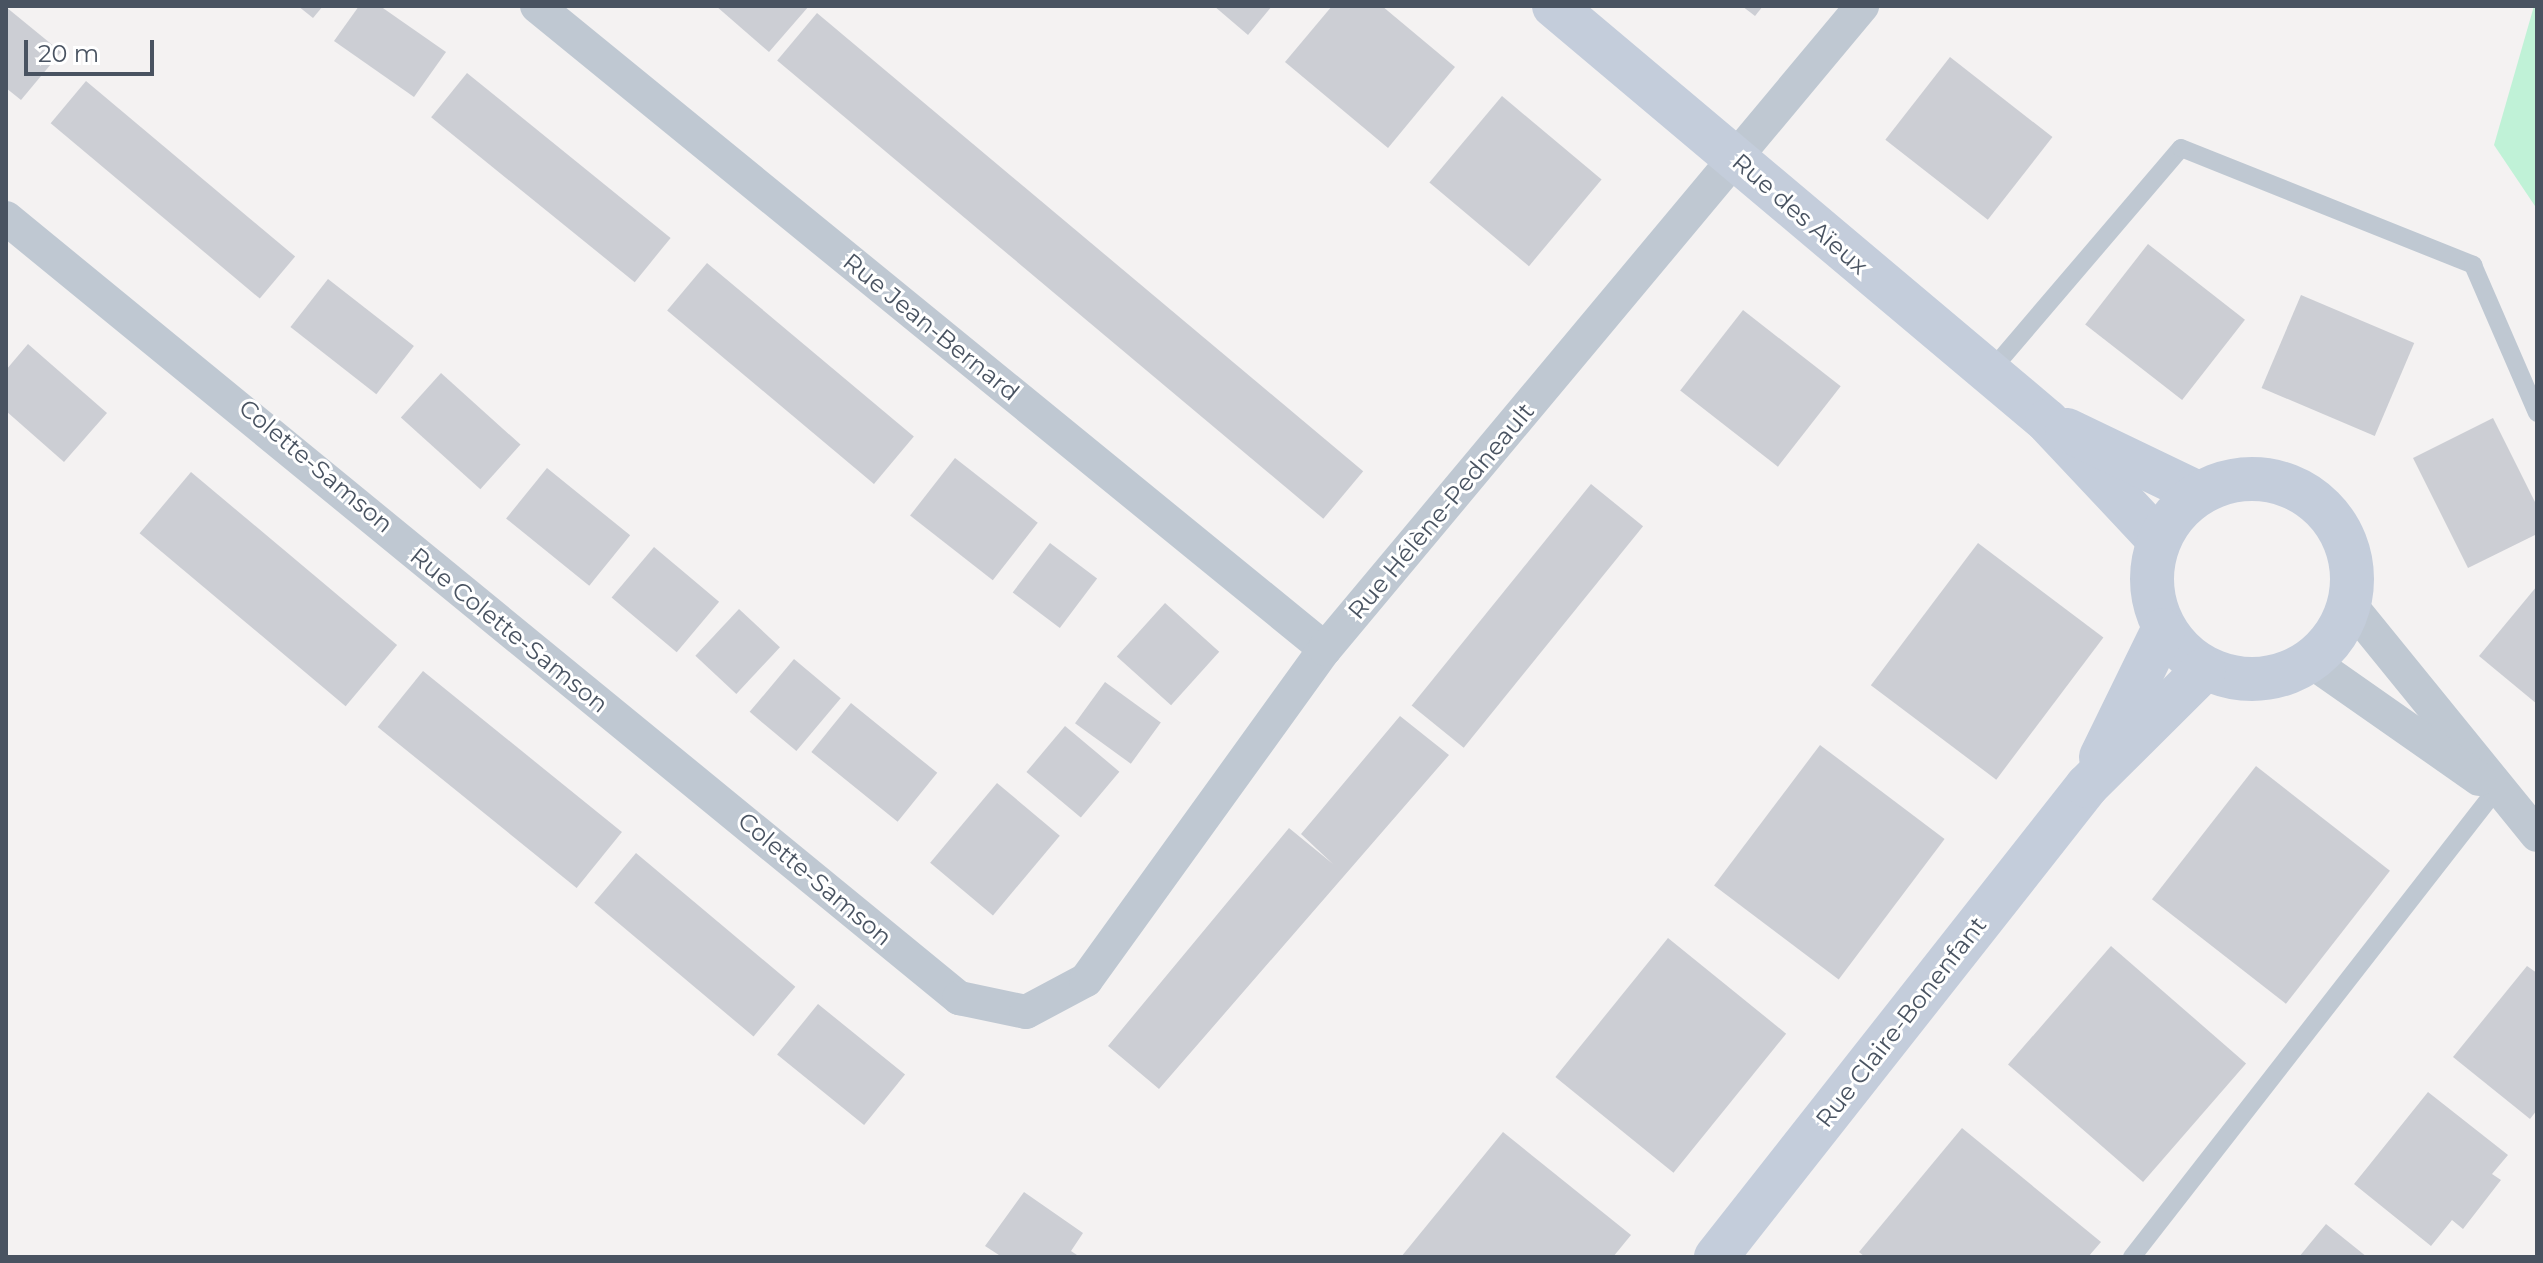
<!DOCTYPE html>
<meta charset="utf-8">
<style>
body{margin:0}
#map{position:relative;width:2543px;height:1263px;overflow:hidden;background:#f4f2f2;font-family:Montserrat,sans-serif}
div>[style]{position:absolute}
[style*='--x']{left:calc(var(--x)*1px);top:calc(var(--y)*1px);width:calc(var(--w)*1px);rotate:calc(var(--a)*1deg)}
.green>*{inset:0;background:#c0f2d7}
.building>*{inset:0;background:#ccced4;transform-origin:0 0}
.lane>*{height:18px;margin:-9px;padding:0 9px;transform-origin:9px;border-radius:9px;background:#bfc8d2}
.street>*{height:34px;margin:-17px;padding:0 17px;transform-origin:17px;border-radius:17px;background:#bfc8d2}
.secondary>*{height:44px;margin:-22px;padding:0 22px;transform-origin:22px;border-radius:22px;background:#c4cddb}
.secondary>.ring{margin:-22px;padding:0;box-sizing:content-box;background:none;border:44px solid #c4cddb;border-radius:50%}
span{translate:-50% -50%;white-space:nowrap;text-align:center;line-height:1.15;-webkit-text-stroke:6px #fff;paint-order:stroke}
.street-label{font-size:24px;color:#495361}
.frame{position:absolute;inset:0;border:8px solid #495361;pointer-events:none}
.scale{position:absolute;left:24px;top:40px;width:130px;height:36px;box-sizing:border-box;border:4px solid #495361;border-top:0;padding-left:10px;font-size:24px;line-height:28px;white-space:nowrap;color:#495361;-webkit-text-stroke:6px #fff;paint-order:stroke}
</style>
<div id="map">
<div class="green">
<i style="clip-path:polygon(2534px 6px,2537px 6px,2537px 209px,2494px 145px)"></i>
</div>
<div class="building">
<i style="clip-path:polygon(298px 6px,323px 6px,313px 18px)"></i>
<i style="clip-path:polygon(359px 6px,380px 6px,446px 52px,414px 97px,334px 41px)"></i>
<i style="clip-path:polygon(716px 6px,809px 6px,769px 52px)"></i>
<i style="clip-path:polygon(1214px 6px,1272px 6px,1248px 35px)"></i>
<i style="clip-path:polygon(1332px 6px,1382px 6px,1455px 67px,1388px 148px,1285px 62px)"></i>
<i style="clip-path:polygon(1742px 6px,1763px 6px,1755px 16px)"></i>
<i style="clip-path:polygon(6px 7px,61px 52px,21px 100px,6px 88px)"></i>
<i style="left:817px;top:13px;width:713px;height:62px;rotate:40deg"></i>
<i style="left:1950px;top:57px;width:130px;height:105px;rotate:38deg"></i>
<i style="left:467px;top:73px;width:262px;height:57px;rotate:39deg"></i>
<i style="left:86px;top:81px;width:273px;height:55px;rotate:40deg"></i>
<i style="left:1502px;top:96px;width:130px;height:113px;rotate:40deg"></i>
<i style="left:2148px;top:244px;width:123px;height:102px;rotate:38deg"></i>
<i style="left:707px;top:263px;width:270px;height:62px;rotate:40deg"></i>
<i style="left:328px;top:279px;width:109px;height:61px;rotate:38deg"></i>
<i style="left:2301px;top:295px;width:123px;height:101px;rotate:23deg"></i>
<i style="left:1743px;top:310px;width:124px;height:102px;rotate:38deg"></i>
<i style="clip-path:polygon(28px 344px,107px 413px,64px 462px,6px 411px,6px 370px)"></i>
<i style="left:441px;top:373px;width:107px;height:60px;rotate:42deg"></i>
<i style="clip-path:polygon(2493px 418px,2537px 506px,2537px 534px,2468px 568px,2413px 458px)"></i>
<i style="left:955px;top:458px;width:105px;height:73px;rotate:38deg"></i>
<i style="left:547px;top:468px;width:107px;height:65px;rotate:39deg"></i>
<i style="left:191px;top:472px;width:269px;height:80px;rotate:40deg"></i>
<i style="left:1591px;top:484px;width:67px;height:285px;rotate:39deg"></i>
<i style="left:1050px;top:543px;width:59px;height:62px;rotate:37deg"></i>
<i style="left:1978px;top:543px;width:157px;height:178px;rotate:37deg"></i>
<i style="left:654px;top:547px;width:85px;height:66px;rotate:40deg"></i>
<i style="clip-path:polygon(2537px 586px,2537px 704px,2479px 656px)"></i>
<i style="left:1165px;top:603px;width:73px;height:72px;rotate:42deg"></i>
<i style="left:739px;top:609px;width:56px;height:64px;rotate:43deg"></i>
<i style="left:794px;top:659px;width:61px;height:69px;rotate:40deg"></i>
<i style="left:423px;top:671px;width:256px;height:72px;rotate:39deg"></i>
<i style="left:1105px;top:682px;width:69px;height:51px;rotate:36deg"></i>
<i style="left:851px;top:703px;width:111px;height:63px;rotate:39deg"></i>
<i style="clip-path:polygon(1400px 716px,1449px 755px,1159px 1089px,1108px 1046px,1289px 828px,1333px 864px,1301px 834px)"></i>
<i style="left:1065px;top:726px;width:71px;height:60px;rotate:40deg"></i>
<i style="left:1820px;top:745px;width:156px;height:176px;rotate:37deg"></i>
<i style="left:2256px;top:766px;width:170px;height:169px;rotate:38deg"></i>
<i style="left:997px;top:783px;width:82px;height:104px;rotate:40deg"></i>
<i style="left:636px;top:853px;width:208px;height:65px;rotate:40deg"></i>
<i style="left:1668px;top:938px;width:152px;height:179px;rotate:39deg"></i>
<i style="left:2111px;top:946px;width:179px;height:157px;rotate:41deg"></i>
<i style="clip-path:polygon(2527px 966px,2537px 973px,2537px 1110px,2530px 1119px,2453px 1057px)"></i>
<i style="left:818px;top:1004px;width:112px;height:65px;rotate:39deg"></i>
<i style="clip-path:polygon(2428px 1092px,2508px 1155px,2492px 1174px,2501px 1180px,2463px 1229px,2452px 1220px,2431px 1246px,2354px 1184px)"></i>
<i style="clip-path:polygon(1962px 1128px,2101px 1242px,2088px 1257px,1865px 1257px,1859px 1252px)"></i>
<i style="clip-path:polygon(1503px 1132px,1631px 1235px,1613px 1257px,1401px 1257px)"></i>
<i style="clip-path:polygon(1024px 1192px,1083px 1233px,1071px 1251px,1080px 1257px,1002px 1257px,985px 1246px)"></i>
<i style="clip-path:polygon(2326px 1224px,2367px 1257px,2299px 1257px)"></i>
</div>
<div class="lane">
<i style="--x:1988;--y:374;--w:297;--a:-49.5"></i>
<i style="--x:2181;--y:148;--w:315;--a:21.8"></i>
<i style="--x:2473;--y:265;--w:161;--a:66.6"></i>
<i style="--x:2132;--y:1257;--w:592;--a:-52.07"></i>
</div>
<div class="street">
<i style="--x:537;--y:6;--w:1017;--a:39.21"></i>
<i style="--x:6;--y:218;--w:1232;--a:39.3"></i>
<i style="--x:959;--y:998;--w:68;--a:11.8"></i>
<i style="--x:1026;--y:1012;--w:68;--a:-28.1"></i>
<i style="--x:1086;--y:980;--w:408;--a:-54.2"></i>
<i style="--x:1325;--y:649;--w:838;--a:-50.13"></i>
<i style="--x:2351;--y:606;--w:295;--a:50.9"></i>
<i style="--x:2312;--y:662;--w:204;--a:35"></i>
</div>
<div class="secondary">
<i style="--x:1554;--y:6;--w:644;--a:40.09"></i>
<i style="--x:2047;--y:421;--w:162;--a:46.8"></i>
<i style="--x:2067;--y:430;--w:145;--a:25.7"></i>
<i class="ring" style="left:2152px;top:479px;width:156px;height:156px"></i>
<i style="--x:2101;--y:757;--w:141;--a:-64"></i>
<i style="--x:1716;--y:1257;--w:600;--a:-51.77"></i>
<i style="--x:2087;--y:786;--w:165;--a:-44.8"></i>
</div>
<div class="street-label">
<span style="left:1800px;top:214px;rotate:41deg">Rue des Aïeux</span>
<span style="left:931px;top:327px;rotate:39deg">Rue Jean-Bernard</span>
<span style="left:316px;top:466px;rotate:40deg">Colette-Samson</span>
<span style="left:1441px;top:511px;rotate:-50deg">Rue Hélène-Pedneault</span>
<span style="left:509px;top:630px;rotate:39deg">Rue Colette-Samson</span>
<span style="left:815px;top:879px;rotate:40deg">Colette-Samson</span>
<span style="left:1901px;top:1022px;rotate:-52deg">Rue Claire-Bonenfant</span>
</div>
<div class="frame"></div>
<div class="scale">20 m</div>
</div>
